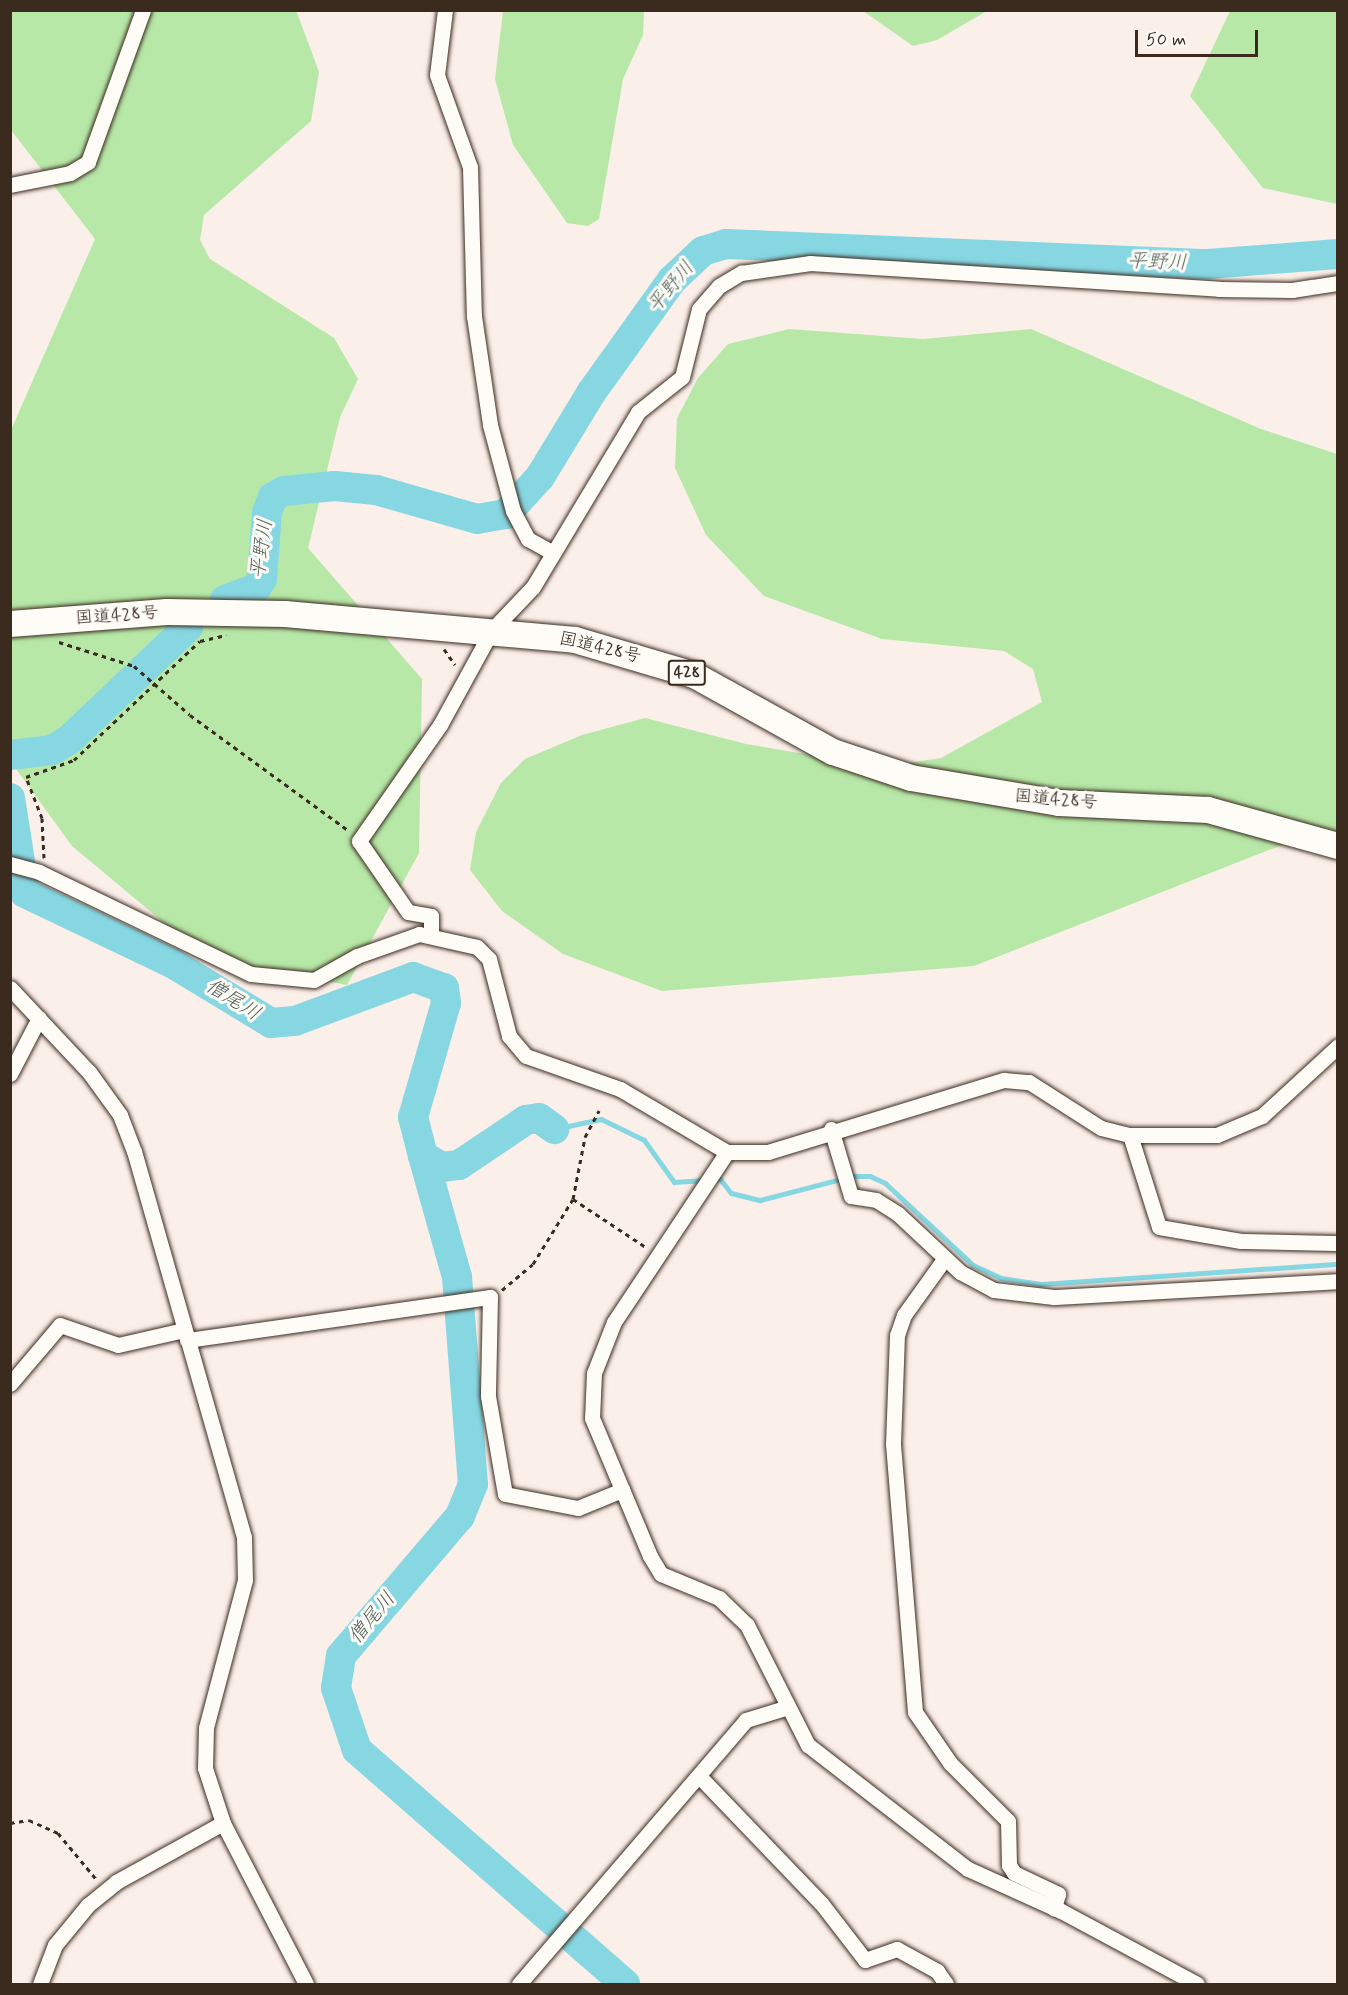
<!DOCTYPE html>
<meta charset="utf-8">
<style>
body{margin:0}
#map{position:relative;width:1348px;height:1995px;overflow:hidden;background:#fbefe9;font-family:Mynerve,"Klee One",sans-serif}
div>[style]{position:absolute}
[style*='--x']{left:calc(var(--x)*1px);top:calc(var(--y)*1px);width:calc(var(--w)*1px);rotate:calc(var(--a)*1deg)}
.green>*{inset:0;background:#b7e8a8}
.stream>*{height:5px;margin:-2.5px;padding:0 2.5px;transform-origin:2.5px;border-radius:2.5px;background:#87d7e2}
.river>*{height:30px;margin:-15px;padding:0 15px;transform-origin:15px;border-radius:15px;background:#87d7e2}
.path>*{height:3px;margin-top:-1.5px;transform-origin:0;background:repeating-linear-gradient(90deg,#3b2a1e 0 4.5px,transparent 0 9px)}
.roads{filter:drop-shadow(0 0 2px #3b2a1e) drop-shadow(0 0 2px #3b2a1e)}
.minor>*{height:15px;margin:-7.5px;padding:0 7.5px;transform-origin:7.5px;border-radius:7.5px;background:#fdfcf7}
.trunk>*{height:26px;margin:-13px;padding:0 13px;transform-origin:13px;border-radius:13px;background:#fdfcf7}
span{translate:-50% -50%;white-space:nowrap;text-align:center;line-height:1.15;-webkit-text-stroke:6px #fdfcf7;paint-order:stroke}
.shield-label span{padding:2px 4px;background:#fdfcf7;border:2px solid;border-radius:4px;-webkit-text-stroke-width:0}
.shield-label{font-size:16px;color:#3b2a1e;font-weight:700}
.street-label{font-size:18px;color:#3b2a1e}
.water-label{font-size:20px;color:#525e59;font-style:italic}
.frame{position:absolute;inset:0;border:12px solid #3b2a1e;pointer-events:none}
.scale{position:absolute;left:1135px;top:30px;width:123px;height:27px;box-sizing:border-box;border:3px solid #3b2a1e;border-top:0;padding-left:8px;font-size:18px;line-height:21px;white-space:nowrap;color:#3b2a1e;-webkit-text-stroke:4px #fdfcf7;paint-order:stroke}
</style>
<div id="map">
<div class="green">
<i style="clip-path:polygon(11px 11px,296px 10px,319px 72px,311px 121px,204px 215px,200px 240px,210px 259px,334px 338px,358px 379px,340px 417px,308px 548px,422px 679px,419px 853px,347px 985px,205px 957px,72px 846px,11px 762px,11px 430px,95px 239px,11px 130px)"></i>
<i style="clip-path:polygon(503px 11px,644px 11px,643px 35px,623px 79px,599px 219px,588px 226px,567px 223px,513px 145px,495px 79px)"></i>
<i style="clip-path:polygon(863px 11px,987px 11px,937px 40px,913px 46px)"></i>
<i style="clip-path:polygon(1230px 11px,1337px 11px,1337px 204px,1263px 188px,1190px 96px)"></i>
<i style="clip-path:polygon(789px 329px,923px 339px,1031px 329px,1261px 429px,1337px 454px,1337px 838px,1292px 841px,974px 966px,662px 991px,563px 954px,502px 911px,470px 870px,476px 832px,501px 783px,525px 759px,582px 735px,645px 718px,746px 744px,882px 767px,941px 758px,1042px 702px,1033px 669px,1004px 651px,882px 639px,764px 596px,706px 535px,675px 468px,677px 418px,698px 378px,728px 344px)"></i>
</div>
<div class="stream">
<i style="--x:554;--y:1129;--w:48;--a:-12"></i>
<i style="--x:601;--y:1119;--w:48;--a:26"></i>
<i style="--x:644;--y:1140;--w:52;--a:54.5"></i>
<i style="--x:674;--y:1182;--w:46;--a:-3.7"></i>
<i style="--x:720;--y:1179;--w:18;--a:52"></i>
<i style="--x:731;--y:1193;--w:30;--a:14"></i>
<i style="--x:760;--y:1200;--w:95;--a:-14.6"></i>
<i style="--x:852;--y:1176;--w:18;--a:0"></i>
<i style="--x:870;--y:1176;--w:17;--a:25"></i>
<i style="--x:885;--y:1183;--w:120;--a:43"></i>
<i style="--x:973;--y:1265;--w:31;--a:25"></i>
<i style="--x:1001;--y:1278;--w:40;--a:8.5"></i>
<i style="--x:1041;--y:1284;--w:298;--a:-3.9"></i>
</div>
<div class="river">
<i style="--x:225;--y:600;--w:33;--a:-21"></i>
<i style="--x:256;--y:588;--w:11;--a:-56"></i>
<i style="--x:262;--y:579;--w:67;--a:-85.7"></i>
<i style="--x:267;--y:512;--w:16;--a:-68"></i>
<i style="--x:273;--y:497;--w:13;--a:-29"></i>
<i style="--x:284;--y:491;--w:51;--a:-5.6"></i>
<i style="--x:335;--y:486;--w:41;--a:5.6"></i>
<i style="--x:376;--y:490;--w:105;--a:16"></i>
<i style="--x:477;--y:519;--w:29;--a:-10"></i>
<i style="--x:506;--y:514;--w:50;--a:-47.4"></i>
<i style="--x:540;--y:477;--w:98;--a:-58.7"></i>
<i style="--x:591;--y:393;--w:139;--a:-54.4"></i>
<i style="--x:672;--y:280;--w:42;--a:-43.1"></i>
<i style="--x:703;--y:251;--w:24;--a:-17"></i>
<i style="--x:726;--y:244;--w:482;--a:2.4"></i>
<i style="--x:1208;--y:264;--w:130;--a:-4.4"></i>
<i style="--x:10;--y:755;--w:42;--a:-6.8"></i>
<i style="--x:52;--y:750;--w:21;--a:-31"></i>
<i style="--x:70;--y:739;--w:163;--a:-43.5"></i>
<i style="--x:10;--y:798;--w:96;--a:81"></i>
<i style="--x:25;--y:893;--w:163;--a:25.5"></i>
<i style="--x:172;--y:963;--w:116;--a:31.2"></i>
<i style="--x:271;--y:1023;--w:24;--a:-5"></i>
<i style="--x:295;--y:1021;--w:126;--a:-20.4"></i>
<i style="--x:413;--y:977;--w:33;--a:20"></i>
<i style="--x:444;--y:988;--w:15;--a:82"></i>
<i style="--x:446;--y:1003;--w:119;--a:106.1"></i>
<i style="--x:413;--y:1117;--w:40;--a:75.6"></i>
<i style="--x:423;--y:1156;--w:22;--a:30"></i>
<i style="--x:442;--y:1167;--w:17;--a:-7"></i>
<i style="--x:459;--y:1165;--w:81;--a:-33.9"></i>
<i style="--x:526;--y:1120;--w:13;--a:-9"></i>
<i style="--x:539;--y:1118;--w:19;--a:36"></i>
<i style="--x:423;--y:1156;--w:126;--a:74.3"></i>
<i style="--x:457;--y:1277;--w:208;--a:85.6"></i>
<i style="--x:473;--y:1484;--w:35;--a:112"></i>
<i style="--x:460;--y:1516;--w:184;--a:130.4"></i>
<i style="--x:341;--y:1656;--w:32;--a:99"></i>
<i style="--x:336;--y:1688;--w:65;--a:71.3"></i>
<i style="--x:357;--y:1750;--w:356;--a:41.1"></i>
</div>
<div class="path">
<i style="--x:59;--y:642;--w:79;--a:17.7"></i>
<i style="--x:134;--y:666;--w:74;--a:41.2"></i>
<i style="--x:190;--y:715;--w:197;--a:36.1"></i>
<i style="--x:444;--y:649;--w:19;--a:55"></i>
<i style="--x:44;--y:858;--w:40;--a:-92.9"></i>
<i style="--x:42;--y:818;--w:44;--a:-111.3"></i>
<i style="--x:26;--y:777;--w:51;--a:-19.5"></i>
<i style="--x:74;--y:760;--w:173;--a:-43.4"></i>
<i style="--x:200;--y:641;--w:27;--a:-13"></i>
<i style="--x:573;--y:1199;--w:89;--a:33.5"></i>
<i style="--x:502;--y:1290;--w:40;--a:-40"></i>
<i style="--x:533;--y:1264;--w:76;--a:-58.4"></i>
<i style="--x:573;--y:1199;--w:63;--a:-79"></i>
<i style="--x:585;--y:1137;--w:30;--a:-62"></i>
<i style="--x:10;--y:1823;--w:19;--a:-9"></i>
<i style="--x:29;--y:1820;--w:32;--a:24"></i>
<i style="--x:58;--y:1833;--w:61;--a:50.3"></i>
</div>
<div class="roads">
<div class="minor">
<i style="--x:445;--y:10;--w:65;--a:97"></i>
<i style="--x:437;--y:75;--w:98;--a:70.3"></i>
<i style="--x:470;--y:167;--w:149;--a:88.5"></i>
<i style="--x:474;--y:316;--w:110;--a:81.6"></i>
<i style="--x:490;--y:425;--w:89;--a:75"></i>
<i style="--x:513;--y:511;--w:32;--a:62"></i>
<i style="--x:528;--y:539;--w:26;--a:29"></i>
<i style="--x:10;--y:185;--w:61;--a:-11.3"></i>
<i style="--x:70;--y:173;--w:21;--a:-31"></i>
<i style="--x:88;--y:162;--w:162;--a:-70.1"></i>
<i style="--x:10;--y:864;--w:30;--a:15"></i>
<i style="--x:39;--y:872;--w:235;--a:25.7"></i>
<i style="--x:251;--y:974;--w:63;--a:5.4"></i>
<i style="--x:314;--y:980;--w:49;--a:-29.2"></i>
<i style="--x:357;--y:956;--w:66;--a:-19.5"></i>
<i style="--x:419;--y:934;--w:59;--a:12.6"></i>
<i style="--x:477;--y:947;--w:17;--a:45"></i>
<i style="--x:489;--y:959;--w:80;--a:75.4"></i>
<i style="--x:509;--y:1036;--w:26;--a:50"></i>
<i style="--x:526;--y:1056;--w:100;--a:19.3"></i>
<i style="--x:620;--y:1089;--w:124;--a:30.5"></i>
<i style="--x:727;--y:1152;--w:41;--a:0"></i>
<i style="--x:768;--y:1152;--w:247;--a:-17"></i>
<i style="--x:1004;--y:1080;--w:25;--a:5"></i>
<i style="--x:1029;--y:1082;--w:85;--a:32.6"></i>
<i style="--x:1101;--y:1128;--w:30;--a:14"></i>
<i style="--x:1130;--y:1135;--w:87;--a:0"></i>
<i style="--x:1217;--y:1135;--w:49;--a:-22.9"></i>
<i style="--x:1262;--y:1116;--w:103;--a:-42.6"></i>
<i style="--x:431;--y:934;--w:18;--a:-90"></i>
<i style="--x:431;--y:916;--w:23;--a:-170"></i>
<i style="--x:408;--y:912;--w:86;--a:-124.6"></i>
<i style="--x:359;--y:841;--w:141;--a:-55.1"></i>
<i style="--x:440;--y:725;--w:108;--a:-61.3"></i>
<i style="--x:492;--y:630;--w:59;--a:-46.4"></i>
<i style="--x:533;--y:587;--w:204;--a:-59"></i>
<i style="--x:638;--y:412;--w:56;--a:-38.5"></i>
<i style="--x:682;--y:377;--w:70;--a:-76"></i>
<i style="--x:699;--y:309;--w:30;--a:-49"></i>
<i style="--x:719;--y:286;--w:26;--a:-31"></i>
<i style="--x:741;--y:273;--w:70;--a:-8.2"></i>
<i style="--x:810;--y:263;--w:410;--a:3.6"></i>
<i style="--x:1219;--y:289;--w:73;--a:0.8"></i>
<i style="--x:1292;--y:290;--w:47;--a:-8.7"></i>
<i style="--x:10;--y:988;--w:115;--a:46.8"></i>
<i style="--x:89;--y:1072;--w:53;--a:54.2"></i>
<i style="--x:120;--y:1115;--w:39;--a:69"></i>
<i style="--x:134;--y:1151;--w:401;--a:74.1"></i>
<i style="--x:244;--y:1537;--w:43;--a:88.7"></i>
<i style="--x:245;--y:1580;--w:153;--a:104.8"></i>
<i style="--x:206;--y:1728;--w:40;--a:91.4"></i>
<i style="--x:205;--y:1768;--w:58;--a:71.9"></i>
<i style="--x:223;--y:1823;--w:181;--a:62.7"></i>
<i style="--x:10;--y:1074;--w:63;--a:-62.6"></i>
<i style="--x:831;--y:1129;--w:70;--a:73.4"></i>
<i style="--x:851;--y:1196;--w:25;--a:9"></i>
<i style="--x:876;--y:1200;--w:26;--a:32"></i>
<i style="--x:898;--y:1214;--w:85;--a:43.1"></i>
<i style="--x:960;--y:1272;--w:38;--a:28"></i>
<i style="--x:994;--y:1290;--w:60;--a:6.7"></i>
<i style="--x:1054;--y:1297;--w:284;--a:-3.2"></i>
<i style="--x:1130;--y:1135;--w:96;--a:72.5"></i>
<i style="--x:1159;--y:1227;--w:83;--a:9.7"></i>
<i style="--x:1241;--y:1241;--w:97;--a:1.2"></i>
<i style="--x:727;--y:1152;--w:204;--a:123.6"></i>
<i style="--x:614;--y:1322;--w:55;--a:111.4"></i>
<i style="--x:594;--y:1373;--w:45;--a:92.5"></i>
<i style="--x:592;--y:1418;--w:150;--a:67.2"></i>
<i style="--x:650;--y:1556;--w:21;--a:59"></i>
<i style="--x:661;--y:1574;--w:63;--a:22.5"></i>
<i style="--x:719;--y:1598;--w:39;--a:44"></i>
<i style="--x:747;--y:1625;--w:135;--a:63.1"></i>
<i style="--x:808;--y:1745;--w:202;--a:37.8"></i>
<i style="--x:968;--y:1869;--w:102;--a:24.3"></i>
<i style="--x:1061;--y:1911;--w:154;--a:28.2"></i>
<i style="--x:945;--y:1258;--w:70;--a:125.7"></i>
<i style="--x:904;--y:1315;--w:21;--a:109"></i>
<i style="--x:897;--y:1335;--w:109;--a:92.1"></i>
<i style="--x:893;--y:1444;--w:269;--a:85.3"></i>
<i style="--x:915;--y:1712;--w:62;--a:55.5"></i>
<i style="--x:950;--y:1763;--w:82;--a:45"></i>
<i style="--x:1008;--y:1821;--w:44;--a:88.7"></i>
<i style="--x:1009;--y:1865;--w:9;--a:58"></i>
<i style="--x:1014;--y:1873;--w:49;--a:25.5"></i>
<i style="--x:1058;--y:1894;--w:15;--a:106"></i>
<i style="--x:187;--y:1340;--w:306;--a:-8.1"></i>
<i style="--x:490;--y:1297;--w:99;--a:91.2"></i>
<i style="--x:488;--y:1396;--w:99;--a:80.2"></i>
<i style="--x:505;--y:1494;--w:74;--a:10.9"></i>
<i style="--x:578;--y:1508;--w:48;--a:-22.2"></i>
<i style="--x:10;--y:1384;--w:77;--a:-49.7"></i>
<i style="--x:60;--y:1325;--w:61;--a:19"></i>
<i style="--x:118;--y:1345;--w:68;--a:-12.8"></i>
<i style="--x:699;--y:1776;--w:176;--a:46.2"></i>
<i style="--x:821;--y:1903;--w:72;--a:52.3"></i>
<i style="--x:865;--y:1960;--w:34;--a:-19"></i>
<i style="--x:897;--y:1949;--w:46;--a:28.8"></i>
<i style="--x:937;--y:1971;--w:16;--a:55"></i>
<i style="--x:40;--y:1984;--w:42;--a:-69"></i>
<i style="--x:55;--y:1945;--w:52;--a:-50.5"></i>
<i style="--x:88;--y:1905;--w:36;--a:-39"></i>
<i style="--x:116;--y:1882;--w:122;--a:-28.9"></i>
<i style="--x:519;--y:1984;--w:348;--a:-49.3"></i>
<i style="--x:746;--y:1720;--w:41;--a:-17.1"></i>
</div>
<div class="trunk">
<i style="--x:10;--y:624;--w:157;--a:-4.4"></i>
<i style="--x:167;--y:612;--w:118;--a:1"></i>
<i style="--x:285;--y:614;--w:291;--a:5.1"></i>
<i style="--x:575;--y:640;--w:124;--a:16.4"></i>
<i style="--x:694;--y:675;--w:159;--a:29"></i>
<i style="--x:833;--y:752;--w:82;--a:18.4"></i>
<i style="--x:911;--y:778;--w:150;--a:9.6"></i>
<i style="--x:1059;--y:803;--w:149;--a:2.7"></i>
<i style="--x:1208;--y:810;--w:135;--a:15.5"></i>
</div>
</div>
<div class="shield-label">
<span style="left:687px;top:673px">428</span>
</div>
<div class="street-label">
<span style="left:117px;top:616px;rotate:-4deg">国道428号</span>
<span style="left:600px;top:648px;rotate:13deg">国道428号</span>
<span style="left:1056px;top:800px;rotate:5deg">国道428号</span>
</div>
<div class="water-label">
<span style="left:1157px;top:262px;rotate:2deg">平野川</span>
<span style="left:671px;top:287px;rotate:-50deg">平野川</span>
<span style="left:262px;top:549px;rotate:-82deg">平野川</span>
<span style="left:233px;top:1000px;rotate:32deg">僧尾川</span>
<span style="left:372px;top:1618px;rotate:-50deg">僧尾川</span>
</div>
<div class="frame"></div>
<div class="scale">50 m</div>
</div>
